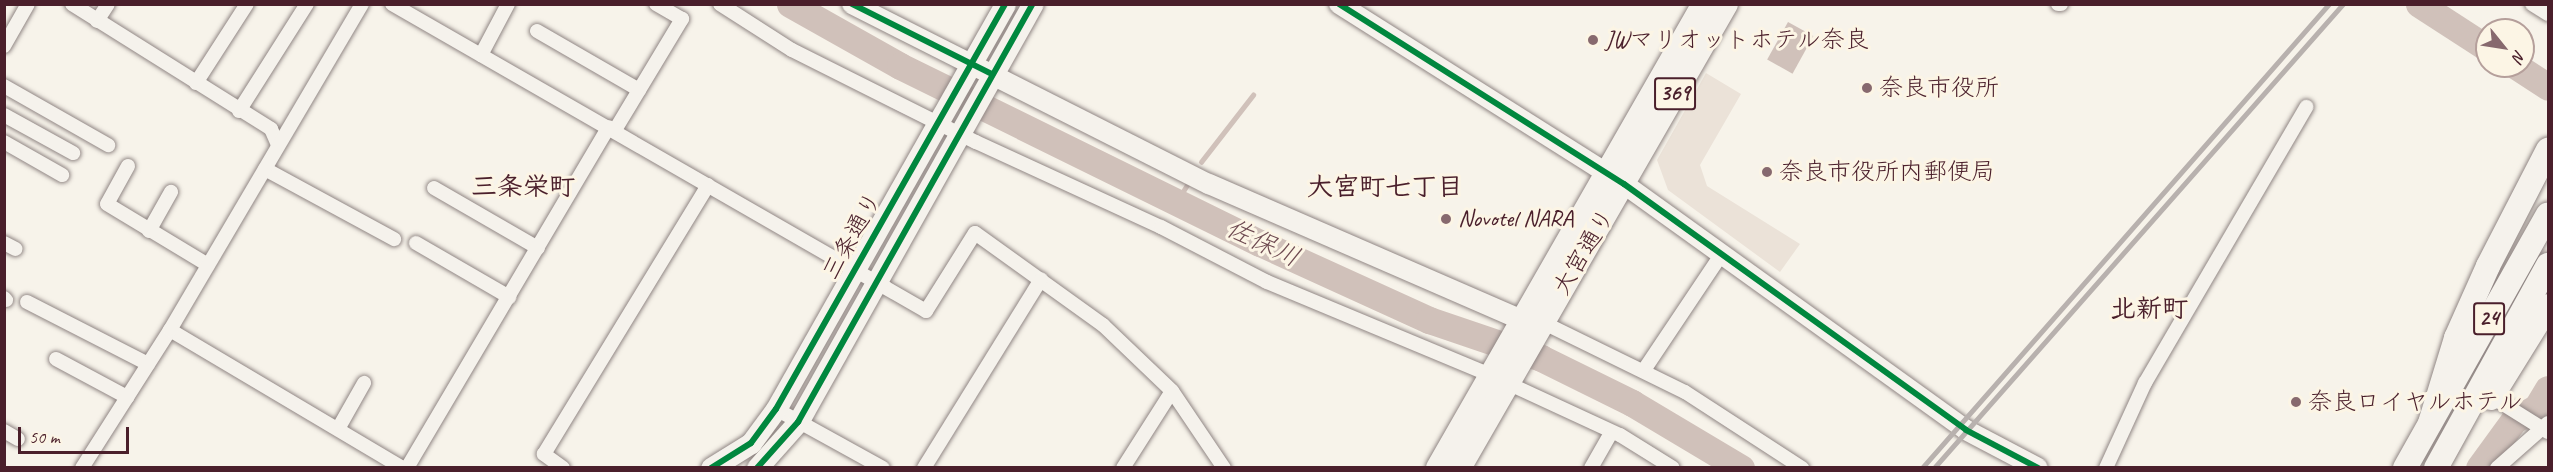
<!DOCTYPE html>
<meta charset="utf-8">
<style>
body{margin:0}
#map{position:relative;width:2553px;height:472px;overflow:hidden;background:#f7f3ea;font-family:Caveat,"Klee One",sans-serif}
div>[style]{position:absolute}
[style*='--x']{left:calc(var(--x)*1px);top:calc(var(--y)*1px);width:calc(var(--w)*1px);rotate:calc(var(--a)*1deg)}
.green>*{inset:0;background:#ebe2d8}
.water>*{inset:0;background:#d0c1ba;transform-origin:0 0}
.stream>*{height:4.5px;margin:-2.25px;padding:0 2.25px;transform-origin:2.25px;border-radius:2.25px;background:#d0c1ba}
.river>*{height:27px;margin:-13.5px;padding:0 13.5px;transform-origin:13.5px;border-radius:13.5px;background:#d0c1ba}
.roads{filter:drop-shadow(0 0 2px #908684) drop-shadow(0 0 2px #908684)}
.street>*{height:14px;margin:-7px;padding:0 7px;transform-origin:7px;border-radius:7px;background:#f5f2ec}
.secondary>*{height:20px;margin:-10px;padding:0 10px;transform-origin:10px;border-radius:10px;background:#f5f2ec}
.primary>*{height:21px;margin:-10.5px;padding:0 10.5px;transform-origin:10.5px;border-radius:10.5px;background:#f5f2ec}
.highway>*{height:24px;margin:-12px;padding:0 12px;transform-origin:12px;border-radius:12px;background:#f5f2ec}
.rail>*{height:4.5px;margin:-2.25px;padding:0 2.25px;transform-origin:2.25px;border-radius:2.25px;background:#b8b1ae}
.cycleway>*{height:6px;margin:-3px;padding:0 3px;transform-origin:3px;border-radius:3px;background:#00873e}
.dots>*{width:16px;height:16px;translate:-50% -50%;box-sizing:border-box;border:3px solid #fcf5e5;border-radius:50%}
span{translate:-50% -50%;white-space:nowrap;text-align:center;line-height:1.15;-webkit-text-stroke:6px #fcf5e5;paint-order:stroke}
.shield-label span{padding:2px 4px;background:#fcf5e5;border:2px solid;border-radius:4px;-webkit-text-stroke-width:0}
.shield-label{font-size:22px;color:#4a1f2b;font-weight:700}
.poi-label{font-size:24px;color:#4a1f2b}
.left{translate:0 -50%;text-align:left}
.street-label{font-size:24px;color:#4a1f2b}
.neighbourhood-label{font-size:26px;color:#4a1f2b;font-weight:700}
.water-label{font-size:26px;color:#6d4950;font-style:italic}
.frame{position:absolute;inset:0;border:6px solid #4a1f2b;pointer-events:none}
.north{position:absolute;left:2475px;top:18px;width:60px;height:60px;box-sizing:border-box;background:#fcf5e5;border:2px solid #b59f9b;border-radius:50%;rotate:120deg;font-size:16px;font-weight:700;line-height:24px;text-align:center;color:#4a1f2b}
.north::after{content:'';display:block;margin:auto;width:21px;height:27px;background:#87696e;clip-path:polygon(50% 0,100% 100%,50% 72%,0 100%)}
.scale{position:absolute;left:18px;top:427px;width:111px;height:27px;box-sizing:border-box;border:3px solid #4a1f2b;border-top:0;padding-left:8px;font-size:18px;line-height:21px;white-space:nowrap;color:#4a1f2b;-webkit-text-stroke:4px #fcf5e5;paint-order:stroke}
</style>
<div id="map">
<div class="green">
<i style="clip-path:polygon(1706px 73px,1741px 94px,1700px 165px,1707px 186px,1800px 244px,1780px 272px,1668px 190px,1657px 160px)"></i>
</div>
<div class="water">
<i style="left:1788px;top:22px;width:29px;height:43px;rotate:29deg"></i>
</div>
<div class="stream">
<i style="--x:1201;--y:162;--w:85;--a:-52.2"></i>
<i style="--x:1177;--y:201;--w:25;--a:-58"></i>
</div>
<div class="river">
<i style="--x:790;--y:4;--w:126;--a:29.4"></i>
<i style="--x:900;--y:66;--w:401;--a:26.2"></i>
<i style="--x:1260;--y:243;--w:186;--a:24.5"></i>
<i style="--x:1429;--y:320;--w:118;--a:18.7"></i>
<i style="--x:1541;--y:358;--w:102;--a:26.3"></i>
<i style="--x:1632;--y:403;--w:127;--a:30.8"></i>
<i style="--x:2419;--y:4;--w:81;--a:32.9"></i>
<i style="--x:2516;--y:66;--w:38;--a:33"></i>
<i style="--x:2479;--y:468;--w:59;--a:-53.9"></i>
<i style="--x:2514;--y:420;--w:26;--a:-29"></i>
<i style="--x:2537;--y:407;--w:21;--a:-59"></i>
</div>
<div class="roads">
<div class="street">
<i style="--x:72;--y:4;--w:235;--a:32.1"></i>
<i style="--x:271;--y:129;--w:17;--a:66"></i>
<i style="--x:392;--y:4;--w:616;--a:29.89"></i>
<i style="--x:926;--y:311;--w:92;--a:-57.9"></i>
<i style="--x:975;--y:233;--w:158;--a:35.7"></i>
<i style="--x:1103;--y:325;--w:95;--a:43.7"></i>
<i style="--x:1172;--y:391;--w:93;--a:56"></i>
<i style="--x:720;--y:4;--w:85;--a:32.6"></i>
<i style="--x:792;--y:50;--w:206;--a:26.6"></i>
<i style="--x:976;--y:142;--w:204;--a:24.7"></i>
<i style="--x:1161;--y:227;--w:119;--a:27.4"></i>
<i style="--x:1267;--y:282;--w:242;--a:22.6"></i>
<i style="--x:1490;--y:375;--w:143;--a:24.8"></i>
<i style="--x:1620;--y:435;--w:62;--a:31.9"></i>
<i style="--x:2058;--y:4;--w:3;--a:0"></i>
<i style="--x:2532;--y:4;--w:19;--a:32"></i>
<i style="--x:97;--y:21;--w:20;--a:-57"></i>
<i style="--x:537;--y:31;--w:118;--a:30"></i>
<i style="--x:4;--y:46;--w:48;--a:-60.3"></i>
<i style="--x:481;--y:55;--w:58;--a:-62.1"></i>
<i style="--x:196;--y:83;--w:94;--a:-57.2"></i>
<i style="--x:4;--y:86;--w:120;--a:29.6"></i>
<i style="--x:239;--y:111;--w:127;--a:-57.6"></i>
<i style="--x:4;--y:115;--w:79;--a:28.8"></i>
<i style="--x:615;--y:130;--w:130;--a:-58.9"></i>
<i style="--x:682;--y:19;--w:30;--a:-150"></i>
<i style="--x:4;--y:142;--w:67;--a:29.6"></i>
<i style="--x:128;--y:166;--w:43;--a:118.9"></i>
<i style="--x:107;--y:204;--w:118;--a:31.1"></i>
<i style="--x:265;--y:169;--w:147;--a:28.5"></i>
<i style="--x:434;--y:188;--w:120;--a:30"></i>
<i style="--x:149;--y:231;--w:45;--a:-60.6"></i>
<i style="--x:4;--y:243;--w:13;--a:27"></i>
<i style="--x:416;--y:243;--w:108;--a:30.1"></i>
<i style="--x:4;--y:298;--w:3;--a:45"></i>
<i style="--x:27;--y:302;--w:136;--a:27.1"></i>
<i style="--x:1542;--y:322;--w:159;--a:26.1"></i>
<i style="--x:1685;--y:392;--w:140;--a:33"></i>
<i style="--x:170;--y:330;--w:270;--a:30.7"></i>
<i style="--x:56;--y:359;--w:81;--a:28.2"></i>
<i style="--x:1644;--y:370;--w:138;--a:-56.2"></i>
<i style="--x:2492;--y:397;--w:66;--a:32"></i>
<i style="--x:776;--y:409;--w:122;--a:28.9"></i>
<i style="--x:338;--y:429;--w:53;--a:-60.5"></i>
<i style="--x:4;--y:431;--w:16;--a:30"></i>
<i style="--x:82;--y:468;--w:164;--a:-57.5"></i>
<i style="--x:170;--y:330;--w:378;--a:-59.5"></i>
<i style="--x:407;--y:468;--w:396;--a:-59.4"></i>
<i style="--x:563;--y:468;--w:24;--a:-144"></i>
<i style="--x:544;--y:454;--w:315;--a:-58.6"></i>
<i style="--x:924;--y:468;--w:222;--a:-58.2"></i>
<i style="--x:1123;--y:468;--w:91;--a:-57.5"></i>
<i style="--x:1591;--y:468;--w:40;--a:-60.3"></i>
<i style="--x:2106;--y:468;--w:94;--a:-65.4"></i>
<i style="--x:2145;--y:383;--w:320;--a:-59.7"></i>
<i style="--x:2497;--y:468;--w:68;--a:-41.4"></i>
</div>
<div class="secondary">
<i style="--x:852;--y:4;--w:400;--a:26.8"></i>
<i style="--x:1209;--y:184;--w:341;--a:23.5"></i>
<i style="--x:1339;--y:4;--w:337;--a:32.3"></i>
<i style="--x:1624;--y:184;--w:421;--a:35.7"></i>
<i style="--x:1966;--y:430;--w:81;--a:27.8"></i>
</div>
<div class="primary">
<i style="--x:711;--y:468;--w:47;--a:-32"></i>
<i style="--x:751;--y:443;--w:42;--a:-53.7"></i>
<i style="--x:776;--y:409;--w:465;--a:-60.5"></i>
<i style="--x:757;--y:468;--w:62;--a:-48.3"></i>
<i style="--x:798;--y:422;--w:480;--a:-60.7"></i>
</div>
<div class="highway">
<i style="--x:2491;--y:398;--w:108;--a:-58.2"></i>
<i style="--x:2430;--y:423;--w:89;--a:-73"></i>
<i style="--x:2456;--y:338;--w:79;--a:-66"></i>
<i style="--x:2488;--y:266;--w:131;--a:-62.7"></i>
<i style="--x:1438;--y:468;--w:535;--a:-60.18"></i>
<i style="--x:1459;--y:468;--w:535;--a:-60.08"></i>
<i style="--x:2405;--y:468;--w:291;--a:-60.6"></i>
<i style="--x:2436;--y:468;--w:232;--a:-61.1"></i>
</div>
</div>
<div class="rail">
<i style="--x:1922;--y:468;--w:617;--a:-48.74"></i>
<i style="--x:1934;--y:468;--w:619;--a:-48.6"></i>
</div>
<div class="cycleway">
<i style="--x:852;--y:4;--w:157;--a:26.6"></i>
<i style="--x:1339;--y:4;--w:337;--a:32.3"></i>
<i style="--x:1624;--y:184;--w:421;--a:35.7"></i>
<i style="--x:1966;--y:430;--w:81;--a:27.8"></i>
<i style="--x:711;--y:468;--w:47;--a:-32"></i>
<i style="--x:751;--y:443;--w:42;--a:-53.7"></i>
<i style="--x:776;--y:409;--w:465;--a:-60.5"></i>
<i style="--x:757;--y:468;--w:62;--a:-48.3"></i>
<i style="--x:798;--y:422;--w:480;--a:-60.7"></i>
</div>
<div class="dots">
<i style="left:1593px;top:40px;background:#87696e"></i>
<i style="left:1867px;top:88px;background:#87696e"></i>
<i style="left:1767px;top:172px;background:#87696e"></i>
<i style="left:1446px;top:219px;background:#87696e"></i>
<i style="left:2296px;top:402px;background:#87696e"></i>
</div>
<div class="shield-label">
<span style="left:1675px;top:94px">369</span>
<span style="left:2489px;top:319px">24</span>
</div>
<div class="poi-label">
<span class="left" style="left:1605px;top:40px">JWマリオットホテル奈良</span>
<span class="left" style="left:1879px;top:88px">奈良市役所</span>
<span class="left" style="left:1779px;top:172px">奈良市役所内郵便局</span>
<span class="left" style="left:1458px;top:219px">Novotel NARA</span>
<span class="left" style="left:2308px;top:402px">奈良ロイヤルホテル</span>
</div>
<div class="street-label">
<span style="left:852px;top:236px;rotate:-61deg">三条通り</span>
<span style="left:1584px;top:252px;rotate:-59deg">大宮通り</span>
</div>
<div class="neighbourhood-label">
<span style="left:523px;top:187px">三条栄町</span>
<span style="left:1385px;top:187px">大宮町七丁目</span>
<span style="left:2149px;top:309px">北新町</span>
</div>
<div class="water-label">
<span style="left:1263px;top:243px;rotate:25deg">佐保川</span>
</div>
<div class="frame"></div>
<div class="north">N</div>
<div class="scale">50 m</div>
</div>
